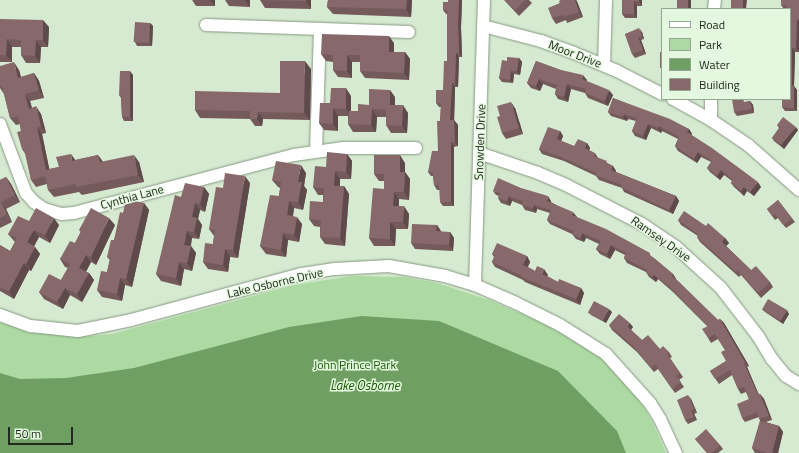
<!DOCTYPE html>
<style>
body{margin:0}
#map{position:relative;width:799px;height:453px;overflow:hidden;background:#d6ead1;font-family:"Titillium Web",sans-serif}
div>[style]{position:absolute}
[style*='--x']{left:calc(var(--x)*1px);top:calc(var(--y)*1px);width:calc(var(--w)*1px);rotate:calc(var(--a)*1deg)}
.green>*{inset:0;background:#addaa2}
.water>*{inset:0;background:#6f9f63}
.roads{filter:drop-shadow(0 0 1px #859881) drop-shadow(0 0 1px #859881)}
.minor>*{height:12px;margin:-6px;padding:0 6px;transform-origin:6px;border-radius:6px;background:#fff}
.wall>*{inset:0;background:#755a5c}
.shaded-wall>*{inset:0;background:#5f4a4b;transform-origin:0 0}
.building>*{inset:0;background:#88696b;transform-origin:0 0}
span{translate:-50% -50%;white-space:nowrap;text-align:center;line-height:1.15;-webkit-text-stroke:3px #e3f8de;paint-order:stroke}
.street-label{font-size:12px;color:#222a20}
.park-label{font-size:12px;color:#175800}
.water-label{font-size:13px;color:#185800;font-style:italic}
.legend{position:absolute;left:661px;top:8px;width:130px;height:92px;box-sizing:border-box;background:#e3f8de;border:1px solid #96a692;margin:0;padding:5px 7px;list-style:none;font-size:12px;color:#222a20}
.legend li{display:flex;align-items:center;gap:8px;height:20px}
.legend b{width:20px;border:1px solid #96a692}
.scale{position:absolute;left:8px;top:427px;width:65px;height:18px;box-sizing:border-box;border:2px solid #222a20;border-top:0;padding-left:5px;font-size:12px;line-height:14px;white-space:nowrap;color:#222a20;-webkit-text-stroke:3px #e3f8de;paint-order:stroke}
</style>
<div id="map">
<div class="green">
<i style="clip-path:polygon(352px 276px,404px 277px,437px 283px,489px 300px,536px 320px,572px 339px,606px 362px,638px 398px,652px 421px,666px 453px,0 453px,0 322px,32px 332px,90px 336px,112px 334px,294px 285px)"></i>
</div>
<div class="water">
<i style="clip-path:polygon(362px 316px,439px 321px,558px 371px,617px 431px,626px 453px,0 453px,0 373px,20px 379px,66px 378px,134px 368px,289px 327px)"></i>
</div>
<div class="roads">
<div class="minor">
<i style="--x:714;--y:9;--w:9;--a:-84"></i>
<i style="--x:206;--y:25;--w:203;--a:2"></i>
<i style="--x:483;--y:26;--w:60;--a:14.5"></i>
<i style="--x:541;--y:41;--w:35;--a:20"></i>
<i style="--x:574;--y:53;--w:47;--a:22.7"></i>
<i style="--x:617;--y:71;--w:51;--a:27.1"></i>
<i style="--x:604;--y:65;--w:65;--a:-88.2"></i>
<i style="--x:673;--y:99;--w:43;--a:28.9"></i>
<i style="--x:711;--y:120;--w:45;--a:34"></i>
<i style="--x:748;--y:145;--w:68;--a:41.4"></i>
<i style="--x:711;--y:120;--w:21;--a:-90"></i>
<i style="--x:0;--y:124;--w:74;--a:69.4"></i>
<i style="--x:26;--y:193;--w:12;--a:48"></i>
<i style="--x:34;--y:202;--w:12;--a:35"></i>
<i style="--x:44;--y:209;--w:19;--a:16"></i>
<i style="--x:62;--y:214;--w:12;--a:-5"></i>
<i style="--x:74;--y:213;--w:228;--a:-14.8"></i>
<i style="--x:294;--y:155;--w:50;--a:-8"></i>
<i style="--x:344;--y:148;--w:72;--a:0"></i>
<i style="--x:316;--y:151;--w:122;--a:-88.1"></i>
<i style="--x:479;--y:153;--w:62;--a:18.7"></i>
<i style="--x:538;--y:173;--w:30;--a:23"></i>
<i style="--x:566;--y:185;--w:85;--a:27.2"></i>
<i style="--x:642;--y:224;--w:41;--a:34.1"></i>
<i style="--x:676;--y:247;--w:61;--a:42.3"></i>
<i style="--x:721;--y:288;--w:61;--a:52.4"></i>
<i style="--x:758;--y:336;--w:27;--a:59"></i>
<i style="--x:772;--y:359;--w:22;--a:51"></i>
<i style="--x:786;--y:376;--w:15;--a:32"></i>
<i style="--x:475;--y:285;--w:285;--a:-88.2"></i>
<i style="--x:0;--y:315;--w:33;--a:20"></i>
<i style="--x:31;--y:326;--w:47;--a:6.1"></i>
<i style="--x:78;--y:331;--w:54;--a:-11.7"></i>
<i style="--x:131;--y:320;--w:177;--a:-15.1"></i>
<i style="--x:302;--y:274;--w:33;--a:-9"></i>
<i style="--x:335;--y:269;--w:54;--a:-3.2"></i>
<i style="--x:389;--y:266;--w:57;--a:10.1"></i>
<i style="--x:445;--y:276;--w:31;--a:17"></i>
<i style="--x:475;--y:285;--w:45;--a:23.7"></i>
<i style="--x:516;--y:303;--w:49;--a:26.6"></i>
<i style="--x:560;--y:325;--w:54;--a:32.2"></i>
<i style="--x:606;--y:354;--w:66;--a:48.1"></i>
<i style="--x:650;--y:403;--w:19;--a:58"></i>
<i style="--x:660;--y:419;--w:38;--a:65"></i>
</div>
</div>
<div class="wall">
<i style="clip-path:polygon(192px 0,215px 0,215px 6px,196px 6px)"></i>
<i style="clip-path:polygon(225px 0,250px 0,250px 7px,229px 6px)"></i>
<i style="clip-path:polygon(260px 0,311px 0,311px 9px,265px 8px)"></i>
<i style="clip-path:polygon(328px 0,412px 0,411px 17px,333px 14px,327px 7px)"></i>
<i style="clip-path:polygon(448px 0,462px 0,461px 27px,462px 57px,459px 57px,458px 87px,455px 87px,454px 120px,458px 125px,458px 146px,454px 147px,454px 206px,443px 206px,440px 202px,440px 190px,437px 190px,434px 185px,433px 176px,431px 176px,428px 172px,438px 151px,441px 107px,439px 107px,436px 103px,443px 90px,447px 61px,447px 14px,446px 14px,443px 10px,448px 2px)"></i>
<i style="clip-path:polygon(504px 0,529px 0,532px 3px,519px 16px)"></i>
<i style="clip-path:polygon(561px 0,576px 0,583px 17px,567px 23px,566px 20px,556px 24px,552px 18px)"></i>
<i style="clip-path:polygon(622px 0,642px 0,642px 6px,637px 6px,637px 18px,625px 18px,622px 14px)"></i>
<i style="clip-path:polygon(799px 0,799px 52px,795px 52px,794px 86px,797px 90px,797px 111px,785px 111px,782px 107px,790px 9px,784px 9px,781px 5px)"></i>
<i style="clip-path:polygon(0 19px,49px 27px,48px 47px,41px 47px,40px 63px,26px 63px,21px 55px,21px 47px,12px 47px,12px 62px,0 62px)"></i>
<i style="clip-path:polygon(150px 23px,153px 26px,152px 46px,137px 46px,135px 42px)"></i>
<i style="clip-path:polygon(642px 32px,644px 39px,641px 40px,646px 54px,635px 58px,632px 54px,625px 34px)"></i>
<i style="clip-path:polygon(394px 43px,394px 52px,405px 52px,410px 59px,409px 80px,365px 78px,360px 71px,360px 62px,352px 62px,352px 78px,338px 77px,333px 70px,333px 62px,326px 61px,321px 54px)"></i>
<i style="clip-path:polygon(519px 58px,522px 62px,520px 75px,514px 74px,513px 83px,502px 82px,499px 78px,507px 61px)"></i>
<i style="clip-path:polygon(536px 61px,587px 80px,586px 81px,613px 95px,608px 106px,588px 98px,585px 93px,571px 89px,568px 102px,558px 99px,555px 94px,556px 89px,543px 84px,540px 91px,531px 88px,527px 83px)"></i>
<i style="clip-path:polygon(0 66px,19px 70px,21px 77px,34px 73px,39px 81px,44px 98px,30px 101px,32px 108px,41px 114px,46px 133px,42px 134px,49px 169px,59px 167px,75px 160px,98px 155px,103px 162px,139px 162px,144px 182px,82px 195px,79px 192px,54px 197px,48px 190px,47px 184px,36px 187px,31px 180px,26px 155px,22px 149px,21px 131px,20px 124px,16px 125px,10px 118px,4px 94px,0 88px)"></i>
<i style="clip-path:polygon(311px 69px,310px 120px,263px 119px,262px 126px,255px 126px,250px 119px,200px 118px,195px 110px,280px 93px)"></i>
<i style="clip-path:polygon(133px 75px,133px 121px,124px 121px,122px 117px,121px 98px,119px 95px)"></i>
<i style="clip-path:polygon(351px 96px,351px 111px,358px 111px,369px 105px,395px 97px,395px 105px,408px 113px,407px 133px,391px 133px,386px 125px,386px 117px,377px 117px,376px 132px,353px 132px,348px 124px,348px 116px,338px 116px,338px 131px,324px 130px,319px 123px,330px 103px)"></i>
<i style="clip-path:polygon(613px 98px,689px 129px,692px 134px,691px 135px,761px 187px,754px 196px,747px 191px,744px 196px,734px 187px,731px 183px,732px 181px,724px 175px,720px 180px,710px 172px,707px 168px,711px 162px,701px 157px,697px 163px,678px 151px,675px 146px,678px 139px,662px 131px,661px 133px,651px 128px,646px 140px,635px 136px,632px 131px,636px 121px,628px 119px,627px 121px,611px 116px,608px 112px)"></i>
<i style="clip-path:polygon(750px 101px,753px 105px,754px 113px,737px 116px,734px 112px,746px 102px)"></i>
<i style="clip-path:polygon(515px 108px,523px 134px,506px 139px,502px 133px,500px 116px)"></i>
<i style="clip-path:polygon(777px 125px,798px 130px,784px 149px,774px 141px,772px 138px,779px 128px)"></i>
<i style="clip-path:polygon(560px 131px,563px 136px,561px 141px,574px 146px,587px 143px,590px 148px,589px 150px,598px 158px,613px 166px,616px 171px,616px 172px,676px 196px,679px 201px,673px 214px,624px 192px,622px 188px,599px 180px,596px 176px,564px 161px,542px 154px,539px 149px)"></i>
<i style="clip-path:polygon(347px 154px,352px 161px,351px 179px,340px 179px,340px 186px,344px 186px,349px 194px,345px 246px,325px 244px,320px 237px,320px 227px,314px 226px,309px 219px,323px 202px,323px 195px,318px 195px,313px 187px)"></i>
<i style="clip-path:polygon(405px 163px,405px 172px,410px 179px,409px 200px,399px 199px,399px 206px,409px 214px,408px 229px,396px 229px,395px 246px,374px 246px,369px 238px,384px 189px,384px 181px,379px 181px,374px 174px)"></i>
<i style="clip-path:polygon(306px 173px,304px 186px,307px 190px,303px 210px,294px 208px,293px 216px,302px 224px,299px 242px,288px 240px,286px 257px,266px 254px,260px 246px,279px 196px,280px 188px,278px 187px,272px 180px)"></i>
<i style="clip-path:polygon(6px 177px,11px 184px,20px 202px,6px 209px,12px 222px,0 228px,0 180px)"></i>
<i style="clip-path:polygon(250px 183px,238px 258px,230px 257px,228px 272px,208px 269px,203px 262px,213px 244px,214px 236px,209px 229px,223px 188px)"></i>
<i style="clip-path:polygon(204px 187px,209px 194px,205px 212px,200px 210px,198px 219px,202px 225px,199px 239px,192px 238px,191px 246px,196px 253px,192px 271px,184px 269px,181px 286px,161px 281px,156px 274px,181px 197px)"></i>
<i style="clip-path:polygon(493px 191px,551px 201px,551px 202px,577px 217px,576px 217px,654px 258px,673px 274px,676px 279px,718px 320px,720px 319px,724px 323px,749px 366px,747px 367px,759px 395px,760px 394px,764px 399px,772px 420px,766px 422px,779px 426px,783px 432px,778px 453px,755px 453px,752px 448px,760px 421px,759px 417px,745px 422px,742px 418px,749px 399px,746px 392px,741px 394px,738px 389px,732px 375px,719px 384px,710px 371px,726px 361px,725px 350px,718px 339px,711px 343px,708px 338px,707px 326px,673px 292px,658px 279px,656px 282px,649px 277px,646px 272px,627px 263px,624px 258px,625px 255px,615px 250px,610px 259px,600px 254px,596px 249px,599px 244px,586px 238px,584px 242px,576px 239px,572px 234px,550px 224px,547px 220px,550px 213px,537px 209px,536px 213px,525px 210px,522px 205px,512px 201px,510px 206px,501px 203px,498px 198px,499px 196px,496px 195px)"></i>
<i style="clip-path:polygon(778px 200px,795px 222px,786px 228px,778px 218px,775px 220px,767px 209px)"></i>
<i style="clip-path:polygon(144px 203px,149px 210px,132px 287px,125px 285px,122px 301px,102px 297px,97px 290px,107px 272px,110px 260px,107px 257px,114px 240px,123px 213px)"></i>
<i style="clip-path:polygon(678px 220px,706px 226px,725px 238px,729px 243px,726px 246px,751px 270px,770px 282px,773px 287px,761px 298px,741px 275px,739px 277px,700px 242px,697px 237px,698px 236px,681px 225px)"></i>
<i style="clip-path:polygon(29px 221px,59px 225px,50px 243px,39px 237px,34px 246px,35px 247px,40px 254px,31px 271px,29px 270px,14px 299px,0 291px,0 245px,10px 251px,15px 242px,14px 241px,8px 234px)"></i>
<i style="clip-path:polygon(115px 225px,96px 265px,91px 262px,86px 272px,89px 273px,94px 280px,82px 302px,70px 295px,63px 309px,44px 299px,39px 292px,61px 280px,68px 268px,65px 267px,60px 259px,75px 243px,81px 232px,79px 230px)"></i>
<i style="clip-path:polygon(437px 225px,441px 232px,450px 232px,454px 238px,453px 251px,415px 249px,411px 243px)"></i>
<i style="clip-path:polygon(492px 254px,527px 256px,530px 262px,528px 267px,535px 271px,548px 275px,547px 276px,558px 282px,581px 288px,584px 293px,580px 305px,525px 282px,523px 280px,495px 267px,492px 262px,494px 257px)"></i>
<i style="clip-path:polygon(762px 309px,789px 314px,783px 324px,765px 312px)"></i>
<i style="clip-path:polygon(588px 312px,612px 312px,606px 323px,591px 315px)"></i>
<i style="clip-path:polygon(609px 325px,633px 327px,631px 330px,642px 340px,660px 349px,669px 352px,672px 357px,670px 358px,683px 377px,679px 380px,684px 387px,675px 393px,658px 369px,654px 372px,637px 352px,612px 330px)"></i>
<i style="clip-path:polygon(691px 399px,697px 413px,694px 414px,697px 420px,688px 424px,685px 420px)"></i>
<i style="clip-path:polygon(695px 439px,720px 445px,723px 449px,718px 453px,707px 453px)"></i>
</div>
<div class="shaded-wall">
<i style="clip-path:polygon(210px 0,215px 0,215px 6px)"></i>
<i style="clip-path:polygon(245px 0,250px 0,250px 7px)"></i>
<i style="clip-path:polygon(306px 0,311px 0,311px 9px,306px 1px)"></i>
<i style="clip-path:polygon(407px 0,412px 0,411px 17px,406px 9px)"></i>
<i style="clip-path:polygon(459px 0,462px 0,461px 27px,462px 57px,459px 53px,458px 23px)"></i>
<i style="clip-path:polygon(575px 0,576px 0,577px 1px,583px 17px,579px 12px)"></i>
<i style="clip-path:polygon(639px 0,642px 0,642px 6px,639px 1px)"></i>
<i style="left:688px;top:0;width:3px;height:9px"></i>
<i style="clip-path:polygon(743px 0,747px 0,746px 9px,743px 9px)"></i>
<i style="clip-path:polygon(634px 1px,637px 6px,637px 18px,634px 14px)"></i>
<i style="clip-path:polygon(797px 19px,799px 22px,799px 52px,796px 48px)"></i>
<i style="clip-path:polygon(43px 20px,49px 27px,48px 47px,43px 40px)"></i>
<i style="clip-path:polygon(150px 23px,153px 26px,152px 46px,150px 42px)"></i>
<i style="clip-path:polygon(639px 28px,642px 32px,644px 39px,642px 36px)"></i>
<i style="clip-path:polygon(389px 36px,394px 43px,394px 59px,389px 52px)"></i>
<i style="clip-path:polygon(638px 37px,641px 40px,646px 54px,643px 50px)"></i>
<i style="clip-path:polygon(7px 39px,12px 47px,12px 62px,6px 55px)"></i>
<i style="clip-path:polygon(36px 40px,41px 47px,40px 63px,35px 56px)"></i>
<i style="clip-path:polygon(792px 48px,795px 52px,794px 86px,797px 90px,797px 111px,794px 108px,792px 86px)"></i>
<i style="clip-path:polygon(405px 52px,410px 59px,409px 80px,404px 73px)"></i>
<i style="clip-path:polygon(456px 53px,459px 57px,458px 87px,455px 83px)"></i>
<i style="clip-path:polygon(347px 55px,352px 62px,352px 78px,347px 71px)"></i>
<i style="clip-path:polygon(519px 58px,522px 62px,520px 75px,517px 71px)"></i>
<i style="clip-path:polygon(305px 61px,311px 69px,310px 120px,304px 113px)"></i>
<i style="clip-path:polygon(14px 62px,19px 70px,23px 85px,18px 78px)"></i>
<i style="clip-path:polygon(130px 71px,133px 75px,133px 121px,130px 117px)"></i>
<i style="clip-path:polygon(511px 71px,514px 74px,513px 83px,510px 80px)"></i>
<i style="clip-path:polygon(34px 73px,39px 81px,44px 98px,39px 90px)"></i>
<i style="clip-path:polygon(583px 75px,587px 80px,586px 84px,582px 79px)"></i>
<i style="clip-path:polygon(539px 79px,543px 84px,540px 91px,536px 86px)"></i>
<i style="clip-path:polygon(452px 83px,455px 87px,454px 125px,450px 120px)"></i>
<i style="clip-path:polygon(567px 84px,571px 89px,568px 102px,564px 97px)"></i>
<i style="clip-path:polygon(346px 88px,351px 96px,351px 116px,346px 109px)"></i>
<i style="clip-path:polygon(390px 90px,395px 97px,395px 112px,390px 105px)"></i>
<i style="clip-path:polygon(609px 90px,613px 95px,608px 106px,605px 101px)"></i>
<i style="clip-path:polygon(25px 94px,30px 101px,34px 116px,29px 109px)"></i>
<i style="clip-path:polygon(750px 101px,753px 105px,754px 113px,752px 109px)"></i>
<i style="clip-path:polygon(511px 102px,515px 108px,523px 134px,519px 128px)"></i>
<i style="clip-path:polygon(403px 105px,408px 113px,407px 133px,402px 126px)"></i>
<i style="clip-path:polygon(36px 106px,41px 114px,46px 133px,41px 126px)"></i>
<i style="clip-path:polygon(333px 108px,338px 116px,338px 131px,333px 124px)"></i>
<i style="clip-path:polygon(372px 109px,377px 117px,376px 132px,371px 125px)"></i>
<i style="clip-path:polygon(258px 112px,263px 119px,262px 126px,257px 119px)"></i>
<i style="clip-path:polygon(624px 114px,628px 119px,627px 121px,623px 117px)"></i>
<i style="clip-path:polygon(454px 120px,458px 125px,458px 146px,455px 142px)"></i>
<i style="clip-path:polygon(648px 124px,651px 128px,646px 140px,643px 136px)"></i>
<i style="clip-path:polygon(659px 126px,662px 131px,661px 133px,658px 128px)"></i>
<i style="clip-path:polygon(37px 127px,42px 134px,51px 177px,46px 170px)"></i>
<i style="clip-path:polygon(796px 127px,798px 130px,784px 149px,781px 145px)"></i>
<i style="clip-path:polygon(689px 129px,692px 134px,690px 137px,687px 132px)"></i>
<i style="clip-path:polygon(560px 131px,563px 136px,560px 144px,557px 139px)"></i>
<i style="clip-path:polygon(451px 142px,454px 147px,454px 206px,451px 202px)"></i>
<i style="clip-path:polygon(587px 143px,590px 148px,588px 153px,585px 148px)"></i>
<i style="clip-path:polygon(698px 152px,701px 157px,697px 163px,694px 159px)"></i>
<i style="clip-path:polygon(595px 153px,598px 158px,594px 156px)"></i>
<i style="clip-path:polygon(71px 154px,76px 161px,72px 161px)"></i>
<i style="clip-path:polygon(347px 154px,352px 161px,351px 179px,346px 172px)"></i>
<i style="clip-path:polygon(98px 155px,103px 162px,100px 162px)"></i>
<i style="clip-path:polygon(134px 155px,139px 162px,144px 182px,138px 175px)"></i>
<i style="clip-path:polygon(400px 155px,405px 163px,405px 179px,400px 172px)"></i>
<i style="clip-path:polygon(301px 165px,306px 173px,304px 186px,307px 190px,303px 210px,298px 202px,298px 182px)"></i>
<i style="clip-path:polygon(613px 166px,616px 171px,614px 175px,611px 170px)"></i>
<i style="clip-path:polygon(721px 170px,724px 175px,720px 180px,717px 176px)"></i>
<i style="clip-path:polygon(335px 171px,340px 179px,339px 193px,334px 186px)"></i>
<i style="clip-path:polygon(405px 172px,410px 179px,409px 200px,404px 192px)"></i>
<i style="clip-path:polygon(245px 176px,250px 183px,238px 258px,233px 250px)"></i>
<i style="clip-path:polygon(6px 177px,11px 184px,20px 202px,15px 195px)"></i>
<i style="clip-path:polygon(758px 182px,761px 187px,754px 196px,750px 192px)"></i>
<i style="clip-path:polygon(344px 186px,349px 194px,345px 246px,340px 238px)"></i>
<i style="clip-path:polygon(204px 187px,209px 194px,205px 212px,200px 204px)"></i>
<i style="clip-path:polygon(744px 187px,747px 191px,744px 196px,741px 191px)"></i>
<i style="clip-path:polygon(394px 192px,399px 199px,398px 214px,393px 206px)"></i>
<i style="clip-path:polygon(509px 196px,512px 201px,510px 206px,507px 201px)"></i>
<i style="clip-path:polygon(548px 196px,551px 201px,550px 205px,547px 201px)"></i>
<i style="clip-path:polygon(676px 196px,679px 201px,673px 214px,669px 210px)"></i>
<i style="clip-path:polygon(289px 201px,294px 208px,292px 223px,287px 215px)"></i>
<i style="clip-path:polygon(1px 202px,6px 209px,12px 222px,7px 214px)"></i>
<i style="clip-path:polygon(144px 203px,149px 210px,132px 287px,126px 279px)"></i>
<i style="clip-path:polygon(195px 203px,200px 210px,198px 219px,202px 225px,199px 239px,194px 232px,192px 217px)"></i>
<i style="clip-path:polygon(534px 205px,537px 209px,536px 213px,533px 208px)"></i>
<i style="clip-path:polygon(404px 206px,409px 214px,408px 229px,403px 222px)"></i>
<i style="clip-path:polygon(573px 212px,577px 217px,575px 220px,572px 215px)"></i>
<i style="clip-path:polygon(297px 217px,302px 224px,299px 242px,294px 235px)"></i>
<i style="clip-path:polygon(54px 218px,59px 225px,50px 243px,45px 235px)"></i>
<i style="clip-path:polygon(109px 218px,115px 225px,96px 265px,91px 257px)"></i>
<i style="clip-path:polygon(390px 222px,396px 229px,395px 246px,390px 239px)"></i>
<i style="clip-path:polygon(437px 225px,441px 231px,440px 237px,436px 231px)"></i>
<i style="clip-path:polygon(34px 230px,39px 237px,32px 250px,27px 242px)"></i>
<i style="clip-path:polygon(187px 231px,192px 238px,189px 252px,184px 245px)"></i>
<i style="clip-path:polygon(450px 232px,454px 238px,453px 251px,449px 245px)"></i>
<i style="clip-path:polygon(283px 233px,288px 240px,286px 257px,281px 250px)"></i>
<i style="clip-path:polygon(582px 233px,586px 238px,584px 242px,581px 238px)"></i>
<i style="clip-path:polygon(725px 238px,729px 243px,725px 247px,722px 242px)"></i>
<i style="clip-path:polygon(611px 245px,615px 250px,610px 259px,607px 254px)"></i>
<i style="clip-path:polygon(191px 246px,196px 253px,192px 271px,187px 263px)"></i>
<i style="clip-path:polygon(35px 247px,40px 254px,31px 271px,26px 264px)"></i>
<i style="clip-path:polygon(225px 249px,230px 257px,228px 272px,223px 265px)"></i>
<i style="clip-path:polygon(86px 255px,91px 262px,84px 275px,79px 268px)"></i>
<i style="clip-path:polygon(527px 256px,530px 262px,526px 270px,523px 265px)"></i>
<i style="clip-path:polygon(179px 262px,184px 269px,181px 286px,176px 278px)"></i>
<i style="clip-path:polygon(24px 263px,29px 270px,14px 299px,9px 291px)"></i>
<i style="clip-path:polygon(544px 269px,548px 275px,545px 279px,542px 274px)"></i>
<i style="clip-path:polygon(89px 273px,94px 280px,82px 302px,77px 294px)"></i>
<i style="clip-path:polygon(673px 274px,676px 279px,675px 280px,672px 276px)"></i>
<i style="clip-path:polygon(654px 275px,658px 279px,656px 282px,652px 277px)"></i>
<i style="clip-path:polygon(120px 278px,125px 285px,122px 301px,117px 294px)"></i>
<i style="clip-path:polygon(65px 288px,70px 295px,63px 309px,57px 302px)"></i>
<i style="clip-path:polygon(581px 288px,584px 293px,580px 305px,576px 299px)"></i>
<i style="clip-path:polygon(609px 309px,612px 312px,606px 323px,603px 320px)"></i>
<i style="clip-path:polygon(787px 310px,789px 314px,783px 324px,780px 320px)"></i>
<i style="clip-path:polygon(720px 319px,724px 323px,749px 366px,745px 362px)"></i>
<i style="clip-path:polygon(630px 323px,633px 327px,630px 331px,627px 326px)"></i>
<i style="clip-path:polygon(744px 363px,747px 367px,761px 400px,758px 395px)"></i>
<i style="clip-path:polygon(760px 394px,764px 399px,772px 420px,769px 416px)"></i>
<i style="clip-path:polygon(688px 395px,691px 399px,697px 413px,694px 409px)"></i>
<i style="clip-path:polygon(691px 410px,694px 414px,697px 420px,694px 417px)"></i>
<i style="clip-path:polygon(779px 426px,783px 432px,778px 453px,772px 453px)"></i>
</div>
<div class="building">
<i style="clip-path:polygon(260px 0,306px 0,306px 1px)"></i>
<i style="clip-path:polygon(328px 0,407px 0,406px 9px,327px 7px)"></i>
<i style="clip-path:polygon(448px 0,459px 0,458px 23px,459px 53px,456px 53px,455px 83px,452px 83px,450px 120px,454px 120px,455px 142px,451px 142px,451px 202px,440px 202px,439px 185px,434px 185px,433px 172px,428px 172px,432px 151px,438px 151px,437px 121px,440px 121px,441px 103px,436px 103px,436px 90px,443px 90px,444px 61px,447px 61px,447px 10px,443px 10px,443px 2px,448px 2px)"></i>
<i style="clip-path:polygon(505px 0,525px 0,515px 10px)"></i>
<i style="clip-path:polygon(561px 0,575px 0,579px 12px,564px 17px,563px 15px,552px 18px,548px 8px,560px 3px,559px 1px)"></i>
<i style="clip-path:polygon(622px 0,639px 0,639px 1px,634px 1px,634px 14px,622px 14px)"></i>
<i style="left:677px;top:0;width:11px;height:9px"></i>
<i style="left:731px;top:0;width:12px;height:9px"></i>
<i style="clip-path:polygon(781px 0,799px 0,799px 19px,797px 19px,796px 48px,792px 48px,792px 86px,794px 86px,794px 108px,782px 107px,782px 99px,790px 99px,790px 9px,787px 9px,787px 5px,781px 5px)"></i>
<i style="clip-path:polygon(0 19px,43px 20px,43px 40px,36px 40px,35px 56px,21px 55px,21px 40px,7px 39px,6px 55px,0 55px)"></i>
<i style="left:135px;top:22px;width:15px;height:20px;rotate:4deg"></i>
<i style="clip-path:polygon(639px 28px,642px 36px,638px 37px,643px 50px,632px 54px,625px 34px)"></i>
<i style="clip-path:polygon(322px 34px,389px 36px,389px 52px,405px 52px,404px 73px,360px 71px,360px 55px,347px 55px,347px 71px,333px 70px,333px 55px,321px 54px)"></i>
<i style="left:660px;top:52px;width:2px;height:16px"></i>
<i style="clip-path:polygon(507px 57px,519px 58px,517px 71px,511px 71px,510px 80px,499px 78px,502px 60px,507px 61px)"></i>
<i style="clip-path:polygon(280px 61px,305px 61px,304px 113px,258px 112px,257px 119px,250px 119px,250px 111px,195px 110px,195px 91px,280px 93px)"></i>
<i style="clip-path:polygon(536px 61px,561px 70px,583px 75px,582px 79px,609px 90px,605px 101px,585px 93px,586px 89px,567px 84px,564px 97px,555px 94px,557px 85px,539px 79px,536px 86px,527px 83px)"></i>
<i style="clip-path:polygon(14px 62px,18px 78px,34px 73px,39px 90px,25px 94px,29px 109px,36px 106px,41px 126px,37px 127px,46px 170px,59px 167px,56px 157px,71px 154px,72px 161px,98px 155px,100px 162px,134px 155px,138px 175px,76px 187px,76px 184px,48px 190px,45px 176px,31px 180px,24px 149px,22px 149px,17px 132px,21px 131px,18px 116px,10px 118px,2px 86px,0 87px,0 66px)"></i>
<i style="clip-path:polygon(120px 71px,130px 71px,130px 117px,122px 117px,121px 95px,119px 95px)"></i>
<i style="clip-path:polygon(331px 88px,346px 88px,346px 109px,333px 108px,333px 124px,319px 123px,320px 103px,330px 103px)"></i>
<i style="clip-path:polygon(369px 89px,390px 90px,390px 105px,403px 105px,402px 126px,386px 125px,386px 110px,372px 109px,371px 125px,348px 124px,349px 111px,358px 111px,358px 104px,369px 105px)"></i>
<i style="clip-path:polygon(613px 98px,670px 119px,689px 129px,687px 132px,712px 148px,758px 182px,750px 192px,744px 187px,741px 191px,731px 183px,733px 180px,721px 170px,717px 176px,707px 168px,712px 161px,698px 152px,694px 159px,675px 146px,679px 137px,659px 126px,658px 128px,648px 124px,643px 136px,632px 131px,637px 118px,624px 114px,623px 117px,608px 112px)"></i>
<i style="clip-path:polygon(732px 99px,743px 99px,744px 102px,750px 101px,752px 109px,734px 112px)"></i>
<i style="clip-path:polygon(511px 102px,519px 128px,502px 133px,497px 117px,500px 116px,497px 106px)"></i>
<i style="clip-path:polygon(783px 117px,796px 127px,781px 145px,772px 138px,780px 127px,777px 125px)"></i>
<i style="clip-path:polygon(548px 127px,560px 131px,557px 139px,574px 146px,578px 139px,587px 143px,585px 148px,595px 153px,594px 156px,607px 161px,606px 163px,613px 166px,611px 170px,676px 196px,669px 210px,621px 187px,622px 185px,595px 175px,596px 173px,561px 157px,539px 149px)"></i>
<i style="clip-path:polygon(327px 152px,347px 154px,346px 172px,335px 171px,334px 186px,344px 186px,340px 238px,320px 237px,321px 220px,309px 219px,310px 201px,323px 202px,324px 188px,313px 187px,315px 166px,326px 167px)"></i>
<i style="clip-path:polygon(374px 155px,400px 155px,400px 172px,405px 172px,404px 192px,394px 192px,393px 206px,404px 206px,403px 222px,390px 222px,390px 239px,369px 238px,373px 188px,384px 189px,384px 174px,374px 174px)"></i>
<i style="clip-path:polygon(276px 161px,301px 165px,298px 182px,302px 182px,298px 202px,289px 201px,287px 215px,297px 217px,294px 235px,283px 233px,281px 250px,260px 246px,270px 195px,279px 196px,281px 182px,272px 180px)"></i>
<i style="clip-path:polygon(225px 173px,245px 176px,233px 250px,225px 249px,223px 265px,203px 262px,205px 243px,213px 244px,215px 230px,209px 229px,216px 187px,223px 188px)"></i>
<i style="clip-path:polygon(6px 177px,15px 195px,1px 202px,7px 214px,0 218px,0 180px)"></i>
<i style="clip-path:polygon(498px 178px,521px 188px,548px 196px,547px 201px,573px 212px,572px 215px,606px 229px,650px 253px,650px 255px,673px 274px,672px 276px,718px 320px,720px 319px,745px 362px,744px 363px,758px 395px,760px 394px,769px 416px,759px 419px,757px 412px,742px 418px,737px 404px,749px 399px,744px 387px,738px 389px,730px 370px,715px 379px,710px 371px,726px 361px,721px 352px,725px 350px,715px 334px,708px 338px,702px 329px,708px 326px,670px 287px,654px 275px,652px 277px,646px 272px,648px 270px,624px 258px,626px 253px,611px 245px,607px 254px,596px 249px,601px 241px,582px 233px,581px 238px,572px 234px,574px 231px,547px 220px,551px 210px,534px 205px,533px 208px,522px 205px,523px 201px,509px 196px,507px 201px,498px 198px,500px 193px,493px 191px)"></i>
<i style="clip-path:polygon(185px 183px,204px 187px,200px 204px,195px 203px,192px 217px,197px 218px,194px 232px,187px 231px,184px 245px,191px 246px,187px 263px,179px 262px,176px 278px,156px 274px,175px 195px,181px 197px)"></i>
<i style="clip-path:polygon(126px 199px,144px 203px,126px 279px,120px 278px,117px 294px,97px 290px,101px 271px,107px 272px,110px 258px,107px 257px,111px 240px,114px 240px,120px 212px,123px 213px)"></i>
<i style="clip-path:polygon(778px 200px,792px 219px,783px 225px,775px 214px,772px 216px,767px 209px)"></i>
<i style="clip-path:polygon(36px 208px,54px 218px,45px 235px,34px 230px,27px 242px,35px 247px,26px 264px,24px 263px,9px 291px,0 287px,0 245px,10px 251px,17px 238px,8px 234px,18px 216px,29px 221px)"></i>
<i style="clip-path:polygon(91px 208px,109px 218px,91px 257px,86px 255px,79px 268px,89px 273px,77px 294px,65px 288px,57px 302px,39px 292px,49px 274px,61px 280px,70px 264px,60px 259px,70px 241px,75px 243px,81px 231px,79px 230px)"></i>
<i style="clip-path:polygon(684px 211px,706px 226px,708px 223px,725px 238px,722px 242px,751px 270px,756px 266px,770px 282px,758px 293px,737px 270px,736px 272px,697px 237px,699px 235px,678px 220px)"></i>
<i style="clip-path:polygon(412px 224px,437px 225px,436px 231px,450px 232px,449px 245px,411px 243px)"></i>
<i style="clip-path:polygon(497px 243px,527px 256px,523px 265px,535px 271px,537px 266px,544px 269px,542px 274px,558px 282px,559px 279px,581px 288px,576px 299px,521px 277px,522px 276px,492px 262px,495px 255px,492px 254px)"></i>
<i style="left:768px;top:299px;width:22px;height:12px;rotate:30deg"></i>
<i style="left:594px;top:301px;width:17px;height:13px;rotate:28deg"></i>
<i style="clip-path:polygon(619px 314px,630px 323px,627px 326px,642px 340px,648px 335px,660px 349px,663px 346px,669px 352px,667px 354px,680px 373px,676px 376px,681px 382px,672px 389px,655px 364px,651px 368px,634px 347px,609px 325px)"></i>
<i style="clip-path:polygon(688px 395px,694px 409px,691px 410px,694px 417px,685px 420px,677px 400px)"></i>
<i style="clip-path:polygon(760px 421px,779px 426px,772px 453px,767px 453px,752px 448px)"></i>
<i style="clip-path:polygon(706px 429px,720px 445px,711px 453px,707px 453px,695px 439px)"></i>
</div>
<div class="street-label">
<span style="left:575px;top:54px;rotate:21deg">Moor Drive</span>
<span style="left:480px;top:142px;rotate:-88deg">Snowden Drive</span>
<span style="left:132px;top:197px;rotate:-15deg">Cynthia Lane</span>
<span style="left:661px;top:239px;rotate:35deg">Ramsey Drive</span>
<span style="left:275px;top:283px;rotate:-13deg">Lake Osborne Drive</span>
</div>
<div class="park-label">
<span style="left:355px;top:365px">John Prince Park</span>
</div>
<div class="water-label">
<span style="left:365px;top:385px">Lake Osborne</span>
</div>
<ul class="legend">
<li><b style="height:5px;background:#fff"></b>Road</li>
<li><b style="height:11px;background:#addaa2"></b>Park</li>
<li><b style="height:11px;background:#6f9f63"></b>Water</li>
<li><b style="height:11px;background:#88696b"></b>Building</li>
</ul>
<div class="scale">50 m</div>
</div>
